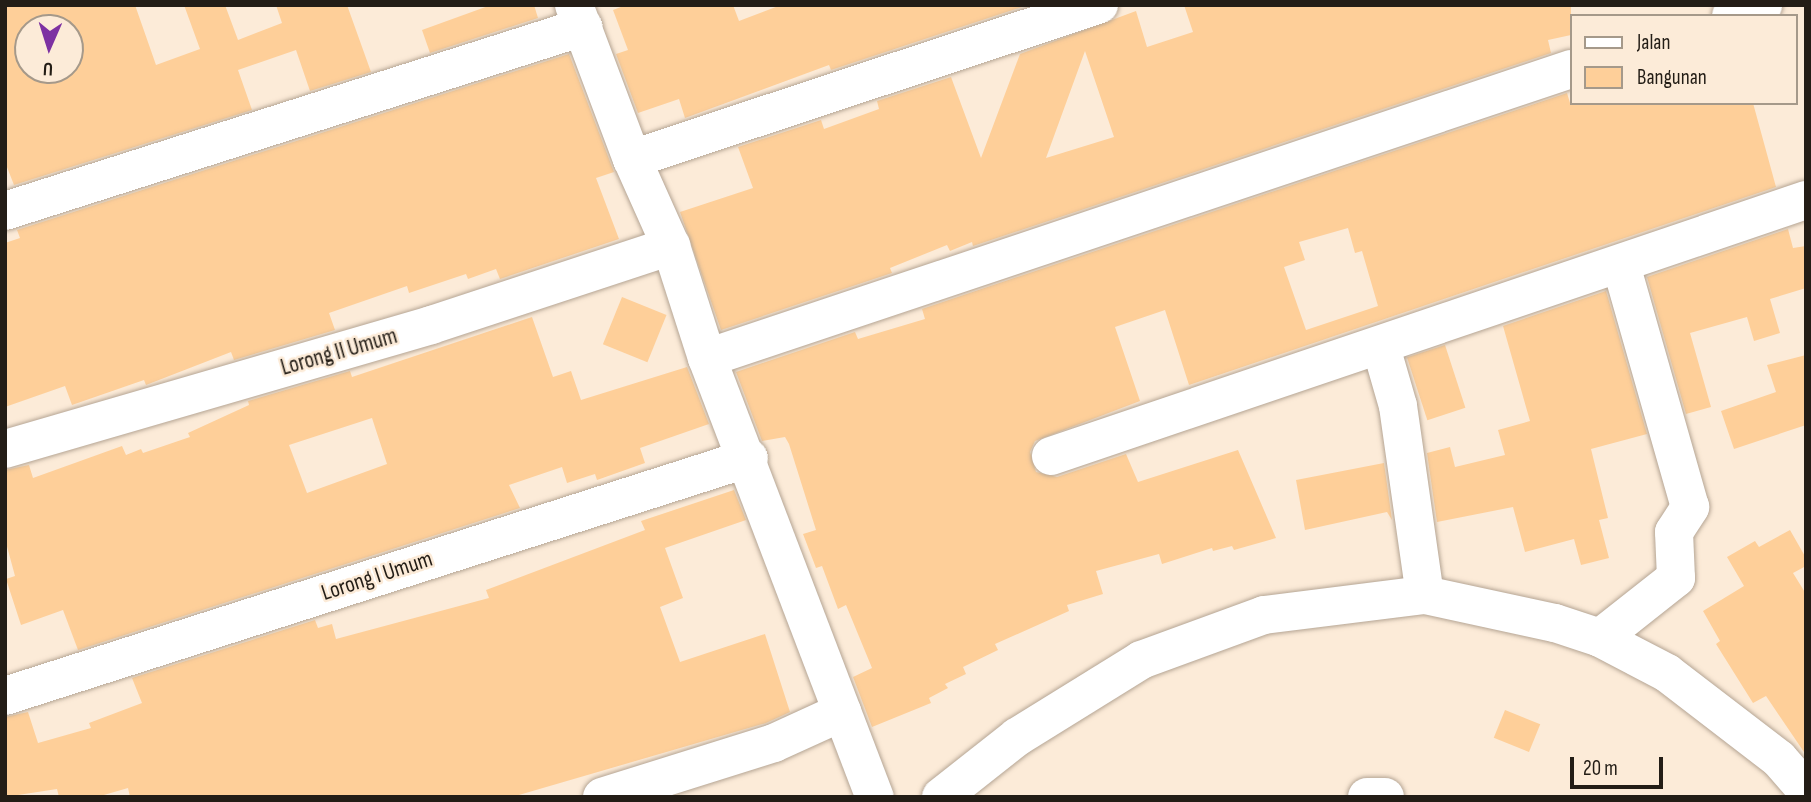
<!DOCTYPE html>
<style>
body{margin:0}
#map{position:relative;width:1811px;height:802px;overflow:hidden;background:#fcebd8;font-family:"Sofia Sans Condensed",sans-serif}
div>[style]{position:absolute}
[style*='--x']{left:calc(var(--x)*1px);top:calc(var(--y)*1px);width:calc(var(--w)*1px);rotate:calc(var(--a)*1deg)}
.building>*{inset:0;background:#fecf99;transform-origin:0 0}
.roads{filter:drop-shadow(0 0 2px #b5a594) drop-shadow(0 0 2px #b5a594)}
.minor>*{height:38px;margin:-19px;padding:0 19px;transform-origin:19px;border-radius:19px;background:#fff}
span{translate:-50% -50%;white-space:nowrap;text-align:center;line-height:1.15;-webkit-text-stroke:5px #fcebd8;paint-order:stroke}
.street-label{font-size:23px;color:#231d16}
.frame{position:absolute;inset:0;border:7px solid #231d16;pointer-events:none}
.legend{position:absolute;left:1570px;top:14px;width:228px;height:91px;box-sizing:border-box;background:#fcebd8;border:2px solid #a5998a;margin:0;padding:9px 12px;list-style:none;font-size:21px;color:#231d16}
.legend li{display:flex;align-items:center;gap:14px;height:35px}
.legend b{width:35px;border:2px solid #a5998a}
.north{position:absolute;left:14px;top:14px;width:70px;height:70px;box-sizing:border-box;background:#fcebd8;border:2px solid #a5998a;border-radius:50%;rotate:183deg;font-size:19px;font-weight:700;line-height:28px;text-align:center;color:#231d16}
.north::after{content:'';display:block;margin:auto;width:24px;height:32px;background:#7d31a2;clip-path:polygon(50% 0,100% 100%,50% 72%,0 100%)}
.scale{position:absolute;left:1570px;top:757px;width:93px;height:32px;box-sizing:border-box;border:4px solid #231d16;border-top:0;padding-left:9px;font-size:21px;line-height:24px;white-space:nowrap;color:#231d16;-webkit-text-stroke:5px #fcebd8;paint-order:stroke}
</style>
<div id="map">
<div class="building">
<i style="clip-path:polygon(evenodd,5px 5px,135px 5px,156px 65px,200px 49px,184px 5px,225px 5px,238px 40px,282px 23px,276px 5px,347px 5px,371px 72px,310px 91px,296px 50px,238px 70px,252px 110px,14px 185px,5px 162px,5px 5px,28px 28px,70px 28px,70px 70px,28px 70px,28px 28px)"></i>
<i style="clip-path:polygon(491px 5px,534px 5px,538px 18px,430px 53px,422px 30px)"></i>
<i style="clip-path:polygon(626px 5px,733px 5px,739px 21px,781px 5px,1028px 5px,831px 70px,829px 65px,685px 118px,679px 99px,638px 113px,616px 54px,628px 50px,613px 10px)"></i>
<i style="clip-path:polygon(evenodd,1184px 5px,1571px 5px,1571px 35px,1548px 40px,1551px 53px,973px 246px,972px 242px,950px 251px,947px 245px,890px 268px,892px 273px,721px 330px,680px 212px,753px 188px,738px 147px,821px 120px,824px 129px,879px 109px,877px 101px,951px 77px,981px 158px,1020px 54px,1136px 11px,1147px 47px,1193px 32px,1184px 5px,1085px 51px,1114px 137px,1046px 158px,1085px 51px)"></i>
<i style="clip-path:polygon(569px 54px,614px 172px,596px 178px,619px 239px,500px 279px,496px 269px,468px 279px,466px 274px,409px 293px,407px 286px,329px 313px,335px 330px,234px 360px,231px 352px,146px 385px,144px 380px,72px 405px,65px 386px,5px 407px,5px 243px,20px 238px,17px 230px)"></i>
<i style="clip-path:polygon(evenodd,1567px 93px,1570px 103px,1753px 103px,1776px 187px,1189px 385px,1165px 310px,1115px 327px,1140px 401px,1035px 441px,1030px 452px,1036px 472px,1057px 477px,1126px 454px,1138px 482px,1238px 450px,1276px 538px,1234px 550px,1232px 546px,1213px 551px,1212px 548px,1162px 564px,1159px 554px,1096px 571px,1103px 594px,1067px 605px,1069px 611px,995px 644px,998px 650px,963px 667px,966px 674px,945px 684px,948px 688px,929px 698px,931px 703px,872px 727px,853px 677px,872px 668px,846px 605px,838px 609px,822px 566px,816px 568px,803px 534px,816px 530px,789px 444px,785px 437px,762px 441px,736px 372px,855px 332px,858px 339px,925px 319px,922px 309px,1567px 93px,1348px 228px,1355px 253px,1362px 251px,1378px 306px,1306px 330px,1284px 267px,1305px 260px,1299px 242px,1348px 228px)"></i>
<i style="clip-path:polygon(1788px 229px,1793px 248px,1806px 246px,1806px 288px,1770px 299px,1780px 333px,1754px 341px,1747px 317px,1690px 333px,1711px 407px,1686px 414px,1647px 277px)"></i>
<i style="clip-path:polygon(1606px 291px,1647px 434px,1591px 449px,1608px 518px,1599px 520px,1609px 558px,1581px 565px,1574px 539px,1525px 552px,1513px 507px,1437px 522px,1427px 453px,1450px 447px,1455px 467px,1505px 455px,1498px 430px,1530px 421px,1503px 326px)"></i>
<i style="left:622px;top:297px;width:48px;height:51px;rotate:22deg"></i>
<i style="clip-path:polygon(evenodd,532px 317px,553px 377px,571px 371px,581px 400px,687px 367px,709px 424px,640px 448px,645px 463px,597px 480px,595px 474px,567px 483px,562px 467px,509px 485px,520px 508px,78px 650px,63px 610px,21px 625px,6px 579px,15px 576px,5px 539px,5px 470px,29px 465px,33px 478px,122px 446px,126px 455px,141px 449px,143px 453px,190px 437px,188px 433px,249px 405px,248px 401px,350px 371px,352px 377px,532px 317px,372px 418px,387px 464px,307px 493px,289px 445px,372px 418px)"></i>
<i style="left:1445px;top:345px;width:66px;height:40px;rotate:72deg"></i>
<i style="clip-path:polygon(1806px 355px,1806px 425px,1734px 449px,1721px 411px,1776px 392px,1767px 365px)"></i>
<i style="clip-path:polygon(1384px 463px,1392px 520px,1387px 512px,1305px 530px,1296px 480px)"></i>
<i style="clip-path:polygon(734px 490px,746px 520px,665px 548px,683px 598px,660px 607px,680px 662px,765px 634px,790px 712px,766px 723px,512px 797px,130px 797px,128px 788px,97px 797px,59px 797px,57px 789px,5px 797px,5px 717px,28px 712px,38px 743px,91px 728px,89px 723px,142px 703px,132px 678px,315px 620px,318px 628px,332px 624px,336px 639px,489px 598px,486px 590px,645px 530px,641px 521px)"></i>
<i style="clip-path:polygon(1790px 530px,1806px 558px,1806px 566px,1793px 573px,1806px 594px,1806px 755px,1766px 696px,1753px 703px,1716px 644px,1720px 641px,1703px 611px,1744px 586px,1727px 557px,1755px 541px,1759px 547px)"></i>
<i style="left:1505px;top:710px;width:38px;height:30px;rotate:22deg"></i>
</div>
<div class="roads">
<div class="minor">
<i style="--x:574;--y:5;--w:165;--a:69.4"></i>
<i style="--x:632;--y:159;--w:95;--a:65.9"></i>
<i style="--x:671;--y:246;--w:118;--a:72.2"></i>
<i style="--x:707;--y:358;--w:470;--a:69.1"></i>
<i style="--x:1731;--y:16;--w:34;--a:-19"></i>
<i style="--x:632;--y:159;--w:492;--a:-18.3"></i>
<i style="--x:5;--y:211;--w:607;--a:-17.66"></i>
<i style="--x:1381;--y:347;--w:61;--a:73.9"></i>
<i style="--x:1398;--y:406;--w:191;--a:81.9"></i>
<i style="--x:707;--y:358;--w:911;--a:-18.49"></i>
<i style="--x:5;--y:449;--w:444;--a:-16.2"></i>
<i style="--x:431;--y:325;--w:253;--a:-18.2"></i>
<i style="--x:1051;--y:456;--w:797;--a:-18.73"></i>
<i style="--x:1600;--y:638;--w:97;--a:-38.3"></i>
<i style="--x:1676;--y:578;--w:46;--a:-92.5"></i>
<i style="--x:1674;--y:532;--w:30;--a:-57"></i>
<i style="--x:1690;--y:507;--w:253;--a:-105.9"></i>
<i style="--x:5;--y:696;--w:781;--a:-17.74"></i>
<i style="--x:602;--y:797;--w:180;--a:-17.4"></i>
<i style="--x:774;--y:743;--w:75;--a:-24.5"></i>
<i style="--x:941;--y:797;--w:97;--a:-38.3"></i>
<i style="--x:1017;--y:737;--w:146;--a:-31.8"></i>
<i style="--x:1141;--y:660;--w:131;--a:-20.1"></i>
<i style="--x:1264;--y:615;--w:162;--a:-7.1"></i>
<i style="--x:1425;--y:595;--w:133;--a:12.2"></i>
<i style="--x:1555;--y:623;--w:47;--a:18.4"></i>
<i style="--x:1600;--y:638;--w:76;--a:27.6"></i>
<i style="--x:1667;--y:673;--w:141;--a:37.5"></i>
<i style="--x:1779;--y:759;--w:41;--a:48.9"></i>
<i style="--x:1367;--y:797;--w:18;--a:0"></i>
</div>
</div>
<div class="street-label">
<span style="left:339px;top:352px;rotate:-16deg">Lorong II Umum</span>
<span style="left:377px;top:576px;rotate:-18deg">Lorong I Umum</span>
</div>
<div class="frame"></div>
<ul class="legend">
<li><b style="height:9px;background:#fff"></b>Jalan</li>
<li><b style="height:19px;background:#fecf99"></b>Bangunan</li>
</ul>
<div class="north">U</div>
<div class="scale">20 m</div>
</div>
